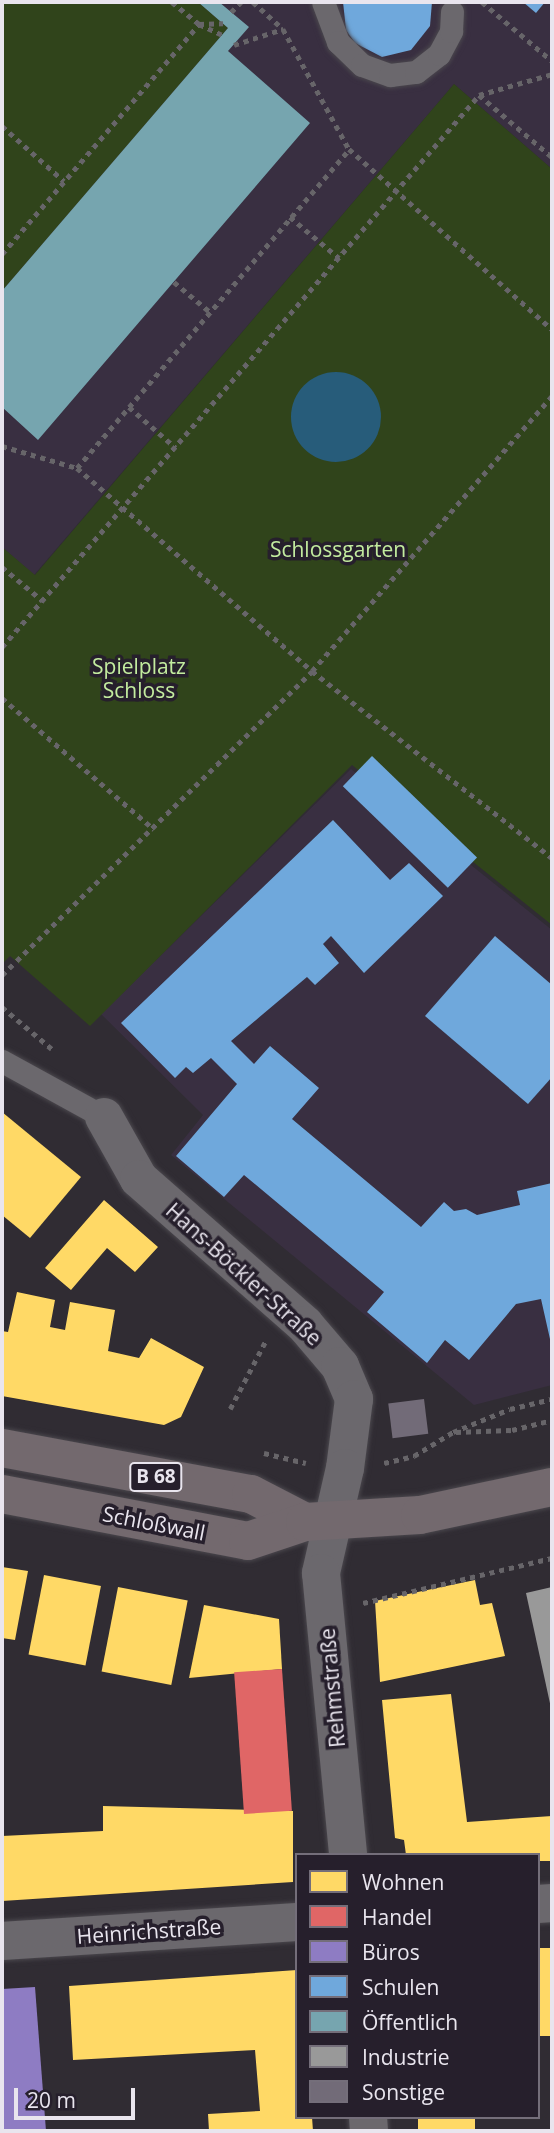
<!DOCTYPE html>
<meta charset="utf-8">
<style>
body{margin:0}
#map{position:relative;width:554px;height:2133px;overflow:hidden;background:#302c33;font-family:"Open Sans",sans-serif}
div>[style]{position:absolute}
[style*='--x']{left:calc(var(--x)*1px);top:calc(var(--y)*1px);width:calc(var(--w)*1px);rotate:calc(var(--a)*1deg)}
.built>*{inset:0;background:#392f41}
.green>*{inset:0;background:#30441b}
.water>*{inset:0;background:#275c7a}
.round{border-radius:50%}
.homes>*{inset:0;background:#ffd966;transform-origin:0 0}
.shops>*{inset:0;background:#e06666;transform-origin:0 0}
.offices>*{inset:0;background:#8e7cc3}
.schools>*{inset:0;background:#6fa8dc;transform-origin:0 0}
.public>*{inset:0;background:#76a5af}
.industry>*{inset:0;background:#999}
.building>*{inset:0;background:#726b78;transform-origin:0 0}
.path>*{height:4.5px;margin-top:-2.25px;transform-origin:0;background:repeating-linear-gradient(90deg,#676569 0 5px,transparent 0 10px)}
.roads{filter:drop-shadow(0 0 2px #4a474d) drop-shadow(0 0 2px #4a474d)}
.service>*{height:23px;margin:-11.5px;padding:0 11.5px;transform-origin:11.5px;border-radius:11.5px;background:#6b686d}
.minor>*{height:38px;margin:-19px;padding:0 19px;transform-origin:19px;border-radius:19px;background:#6b686d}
.primary>*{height:38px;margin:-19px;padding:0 19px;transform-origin:19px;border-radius:19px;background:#73696e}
span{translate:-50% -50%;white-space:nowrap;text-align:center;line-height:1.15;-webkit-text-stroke:7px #261f2c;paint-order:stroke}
.shield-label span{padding:2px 5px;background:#261f2c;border:2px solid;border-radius:5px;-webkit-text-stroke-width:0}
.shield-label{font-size:19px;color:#e9e5ee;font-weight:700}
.park-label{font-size:21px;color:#c3ec9f}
.street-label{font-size:21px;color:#e9e5ee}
.frame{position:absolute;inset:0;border:4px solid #e9e5ee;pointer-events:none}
.legend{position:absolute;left:295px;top:1853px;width:245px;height:266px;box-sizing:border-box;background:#261f2c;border:2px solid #746e7a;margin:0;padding:9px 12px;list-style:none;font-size:21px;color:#e9e5ee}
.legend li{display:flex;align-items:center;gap:14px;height:35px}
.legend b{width:35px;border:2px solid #746e7a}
.scale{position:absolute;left:14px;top:2088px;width:121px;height:32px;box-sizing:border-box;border:4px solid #e9e5ee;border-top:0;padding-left:9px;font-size:21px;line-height:24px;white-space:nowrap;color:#e9e5ee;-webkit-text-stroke:5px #261f2c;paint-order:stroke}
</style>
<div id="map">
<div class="built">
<i style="clip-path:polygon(2px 2px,552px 2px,552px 169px,454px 84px,34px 575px,2px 547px)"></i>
<i style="clip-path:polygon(351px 769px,552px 930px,552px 1385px,474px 1405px,171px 1155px,203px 1115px,101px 1014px)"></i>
</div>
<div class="green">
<i style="clip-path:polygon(2px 2px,198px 2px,228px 28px,2px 291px)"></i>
<i style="clip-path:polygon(454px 84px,552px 169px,552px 925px,352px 765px,90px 1026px,10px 956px,2px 964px,2px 547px,35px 575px)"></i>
</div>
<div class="water">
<i class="round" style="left:291px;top:372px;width:90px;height:90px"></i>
</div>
<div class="homes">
<i style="clip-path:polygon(2px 1112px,81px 1177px,30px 1238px,2px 1215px)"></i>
<i style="clip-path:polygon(104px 1200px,158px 1247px,135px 1272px,107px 1248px,71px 1290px,45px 1268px)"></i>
<i style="clip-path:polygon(17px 1292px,55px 1300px,50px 1327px,65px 1330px,70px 1302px,115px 1310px,108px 1351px,139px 1358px,151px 1338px,204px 1367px,181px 1417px,164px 1425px,2px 1396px,2px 1331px,8px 1332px)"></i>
<i style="clip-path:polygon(2px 1567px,28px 1571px,15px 1640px,2px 1638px)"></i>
<i style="left:44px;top:1575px;width:58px;height:81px;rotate:11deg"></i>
<i style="clip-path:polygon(475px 1580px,480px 1605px,492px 1603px,505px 1656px,380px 1682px,375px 1601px)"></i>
<i style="left:118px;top:1587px;width:71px;height:86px;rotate:11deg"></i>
<i style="clip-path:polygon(204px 1605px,279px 1619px,282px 1669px,189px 1678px)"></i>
<i style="clip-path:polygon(451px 1694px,467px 1822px,552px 1816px,552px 1861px,538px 1861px,538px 1855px,406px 1855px,404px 1840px,395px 1838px,382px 1700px)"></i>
<i style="clip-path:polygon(103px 1806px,293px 1811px,293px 1882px,2px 1901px,2px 1836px,103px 1831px)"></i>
<i style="left:552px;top:1948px;width:88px;height:14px;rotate:90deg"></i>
<i style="clip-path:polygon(297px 1970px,297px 2117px,312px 2117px,313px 2131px,209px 2131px,208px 2114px,260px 2111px,255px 2050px,73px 2060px,69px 1986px)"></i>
<i style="left:418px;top:2117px;width:57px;height:14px"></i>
</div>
<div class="shops">
<i style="left:282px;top:1669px;width:142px;height:48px;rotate:86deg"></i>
</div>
<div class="offices">
<i style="clip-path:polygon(35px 1987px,46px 2131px,2px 2131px,2px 1989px)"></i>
</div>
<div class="schools">
<i style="clip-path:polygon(343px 2px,432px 2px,430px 26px,411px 50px,382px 57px,355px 43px,346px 30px)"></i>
<i style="clip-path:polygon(523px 2px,545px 2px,536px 13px)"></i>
<i style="left:372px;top:756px;width:146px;height:42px;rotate:44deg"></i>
<i style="clip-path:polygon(333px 820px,390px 880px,409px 863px,443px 896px,364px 973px,331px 936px,323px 944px,339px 963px,315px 985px,307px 977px,231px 1041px,254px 1064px,270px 1046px,319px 1088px,292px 1119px,421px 1227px,444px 1202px,454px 1211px,466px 1209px,477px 1215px,520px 1205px,517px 1191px,552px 1183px,552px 1348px,541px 1299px,516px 1304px,469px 1360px,445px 1340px,427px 1363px,367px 1312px,384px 1292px,244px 1175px,224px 1197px,176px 1156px,237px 1084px,211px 1058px,193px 1073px,186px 1067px,175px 1078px,121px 1023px)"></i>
<i style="clip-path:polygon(495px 936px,552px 985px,552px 1077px,528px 1104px,425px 1016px)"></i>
</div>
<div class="public">
<i style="clip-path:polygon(198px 2px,219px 2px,249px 27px,228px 51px,310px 123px,38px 440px,2px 407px,2px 291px,228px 28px)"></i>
</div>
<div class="industry">
<i style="clip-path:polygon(552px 1587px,552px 1708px,551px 1708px,526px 1593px)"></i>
</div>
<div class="building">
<i style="left:424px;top:1399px;width:35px;height:36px;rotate:83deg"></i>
</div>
<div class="path">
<i style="--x:172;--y:2;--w:35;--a:39"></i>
<i style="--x:199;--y:24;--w:26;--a:25"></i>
<i style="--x:253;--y:2;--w:40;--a:42"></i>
<i style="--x:283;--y:29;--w:137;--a:61.2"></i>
<i style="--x:349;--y:149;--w:271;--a:41.6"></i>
<i style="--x:482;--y:2;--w:92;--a:40.1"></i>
<i style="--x:231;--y:12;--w:14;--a:-45"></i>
<i style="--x:234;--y:45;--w:52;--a:-18.1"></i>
<i style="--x:479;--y:95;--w:96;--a:40.3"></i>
<i style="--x:2;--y:126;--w:83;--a:41.6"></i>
<i style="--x:290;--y:217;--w:64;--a:39.9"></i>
<i style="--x:2;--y:254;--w:303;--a:-49.4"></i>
<i style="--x:199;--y:24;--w:24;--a:-2"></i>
<i style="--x:174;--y:282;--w:47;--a:39.8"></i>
<i style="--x:129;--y:407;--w:62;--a:41.1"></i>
<i style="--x:2;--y:446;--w:78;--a:16.3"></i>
<i style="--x:77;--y:468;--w:311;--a:40.8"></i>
<i style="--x:312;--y:671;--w:304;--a:37.9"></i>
<i style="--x:77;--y:468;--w:419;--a:-49.5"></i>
<i style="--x:2;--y:567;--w:53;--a:39.7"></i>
<i style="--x:2;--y:647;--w:730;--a:-49.17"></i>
<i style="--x:479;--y:95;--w:76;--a:-16"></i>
<i style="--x:2;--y:698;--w:201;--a:40.8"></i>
<i style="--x:2;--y:975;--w:434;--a:-44.4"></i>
<i style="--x:312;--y:671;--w:365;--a:-48.9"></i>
<i style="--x:2;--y:1007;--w:65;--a:40"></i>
<i style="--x:230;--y:1409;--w:76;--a:-62.4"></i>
<i style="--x:456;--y:1432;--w:56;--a:-2"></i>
<i style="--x:512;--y:1430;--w:41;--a:-14"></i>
<i style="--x:264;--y:1453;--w:43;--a:13.4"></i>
<i style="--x:384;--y:1463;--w:31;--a:-13"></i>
<i style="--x:414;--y:1456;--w:46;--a:-31.6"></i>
<i style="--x:453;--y:1432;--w:61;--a:-22"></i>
<i style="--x:510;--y:1409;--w:43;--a:-13.4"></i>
<i style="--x:363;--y:1603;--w:194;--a:-13.4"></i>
</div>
<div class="roads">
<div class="service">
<i style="--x:323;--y:2;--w:43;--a:69.4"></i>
<i style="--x:338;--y:42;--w:33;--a:44"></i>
<i style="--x:362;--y:65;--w:30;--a:20"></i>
<i style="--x:390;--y:75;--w:26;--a:-7"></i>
<i style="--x:416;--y:72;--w:29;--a:-38"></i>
<i style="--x:439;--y:54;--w:26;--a:-62"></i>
<i style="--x:451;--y:31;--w:19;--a:-87"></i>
<i style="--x:2;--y:1061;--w:116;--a:28.8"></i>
</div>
<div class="minor">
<i style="--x:104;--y:1117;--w:71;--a:60.6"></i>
<i style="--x:139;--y:1179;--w:221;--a:41.3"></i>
<i style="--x:305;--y:1325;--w:54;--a:49.5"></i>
<i style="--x:340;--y:1366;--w:36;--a:67"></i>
<i style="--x:354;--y:1399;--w:70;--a:97.4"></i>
<i style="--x:345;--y:1468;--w:108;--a:102.9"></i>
<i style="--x:321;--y:1573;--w:283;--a:84.5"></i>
<i style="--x:538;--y:1904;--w:14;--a:-4"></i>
<i style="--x:2;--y:1941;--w:296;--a:-3.7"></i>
<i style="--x:368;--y:2117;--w:14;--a:86"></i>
</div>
<div class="primary">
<i style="--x:2;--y:1448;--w:253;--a:10.5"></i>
<i style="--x:251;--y:1494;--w:61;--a:27.4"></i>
<i style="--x:2;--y:1494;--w:250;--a:10.8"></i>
<i style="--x:248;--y:1541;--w:60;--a:-18.4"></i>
<i style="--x:305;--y:1522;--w:115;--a:-3.5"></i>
<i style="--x:420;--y:1515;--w:135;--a:-12"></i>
</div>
</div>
<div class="shield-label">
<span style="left:156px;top:1477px">B 68</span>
</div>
<div class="park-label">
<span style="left:338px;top:549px">Schlossgarten</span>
<span style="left:139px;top:678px">Spielplatz<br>Schloss</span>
</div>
<div class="street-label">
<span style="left:244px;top:1274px;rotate:42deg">Hans-Böckler-Straße</span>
<span style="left:154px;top:1523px;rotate:11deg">Schloßwall</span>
<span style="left:332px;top:1688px;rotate:-95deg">Rehmstraße</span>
<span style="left:149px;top:1931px;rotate:-4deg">Heinrichstraße</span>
</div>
<div class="frame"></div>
<ul class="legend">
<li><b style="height:19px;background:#ffd966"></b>Wohnen</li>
<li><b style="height:19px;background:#e06666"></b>Handel</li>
<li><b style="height:19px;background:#8e7cc3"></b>Büros</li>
<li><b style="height:19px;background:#6fa8dc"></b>Schulen</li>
<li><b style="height:19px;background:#76a5af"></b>Öffentlich</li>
<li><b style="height:19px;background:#999"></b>Industrie</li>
<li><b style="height:19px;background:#726b78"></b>Sonstige</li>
</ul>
<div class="scale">20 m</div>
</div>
